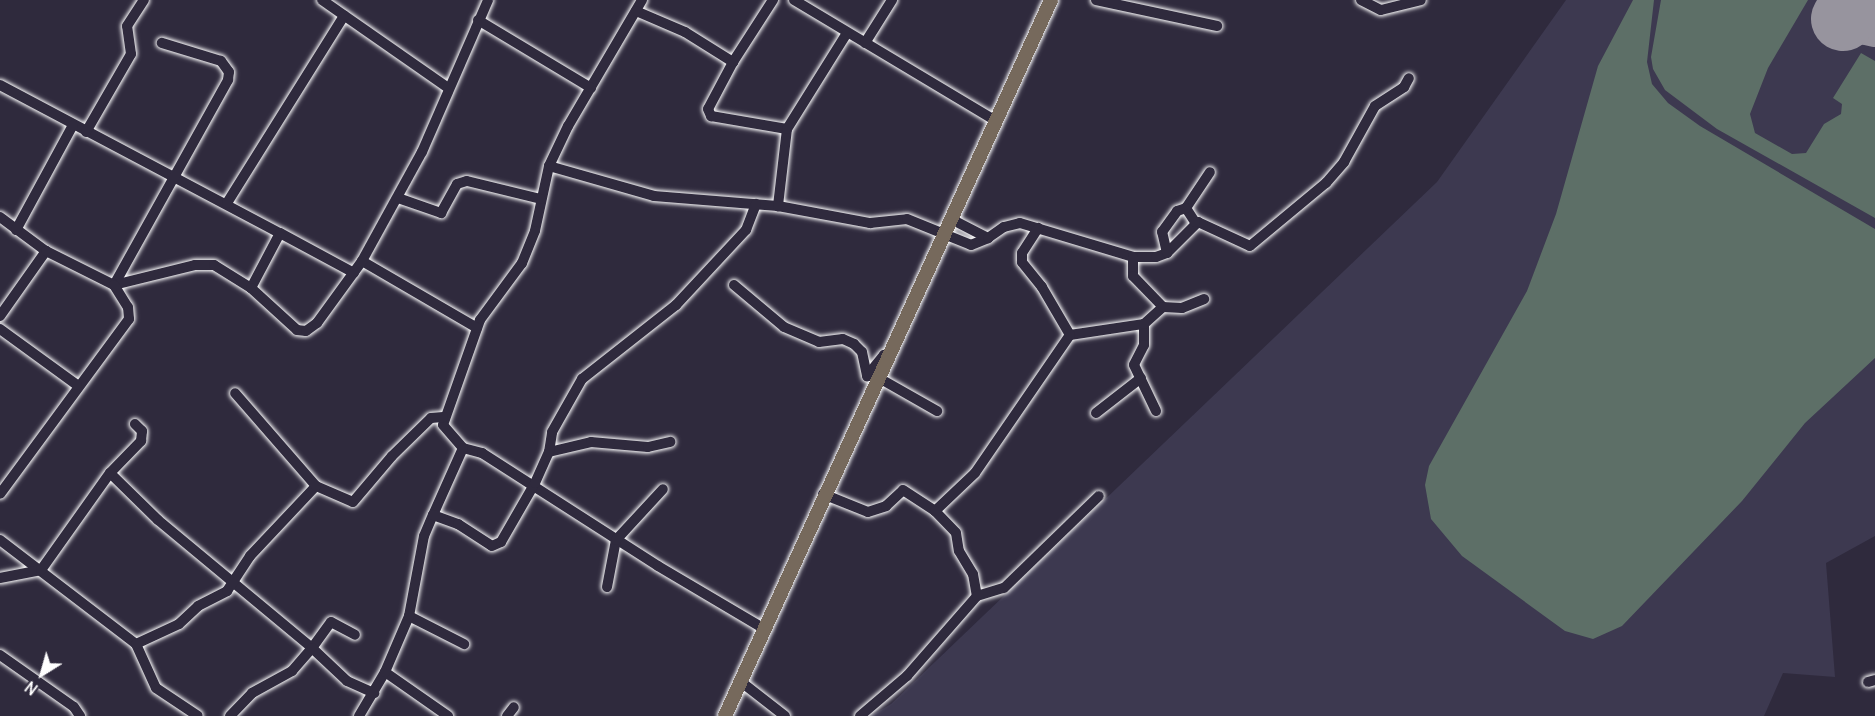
<!DOCTYPE html>
<style>
body{margin:0}
#map{position:relative;width:1875px;height:716px;overflow:hidden;background:#2f2a3d;font-family:Delius,sans-serif}
div>[style]{position:absolute}
[style*='--x']{left:calc(var(--x)*1px);top:calc(var(--y)*1px);width:calc(var(--w)*1px);rotate:calc(var(--a)*1deg)}
.built>*{inset:0;background:#3d3950}
.green>*{inset:0;background:#5d6f67}
.taxiway>*{height:26px;margin:-13px;padding:0 13px;transform-origin:13px;border-radius:13px;background:#97949e}
.runway>*{height:64px;margin:-32px;padding:0 32px;transform-origin:32px;border-radius:32px;background:#97949e}
.roads{filter:drop-shadow(0 0 2px #fff) drop-shadow(0 0 2px #fff)}
.minor>*{height:10px;margin:-5px;padding:0 5px;transform-origin:5px;border-radius:5px;background:#2f2a3d}
.major>*{height:14px;margin:-7px;padding:0 7px;transform-origin:7px;border-radius:7px;background:#76695c}
span{translate:-50% -50%;white-space:nowrap;text-align:center;line-height:1.15;-webkit-text-stroke:6px #2f2a3d;paint-order:stroke}
.north{position:absolute;left:12px;top:644px;width:60px;height:60px;-webkit-text-stroke:4px #2f2a3d;paint-order:stroke;rotate:217deg;font-size:16px;font-weight:700;line-height:24px;text-align:center;color:#fff}
.north::after{content:'';display:block;margin:auto;width:21px;height:27px;background:#fff;clip-path:polygon(50% 0,100% 100%,50% 72%,0 100%)}
</style>
<div id="map">
<div class="built">
<i style="clip-path:polygon(1566px 0,1875px 0,1875px 536px,1826px 563px,1835px 677px,1783px 673px,1764px 716px,871px 716px,891px 704px,1437px 182px)"></i>
</div>
<div class="green">
<i style="clip-path:polygon(1633px 0,1654px 0,1647px 62px,1652px 84px,1668px 103px,1700px 126px,1875px 229px,1875px 358px,1805px 423px,1742px 501px,1622px 626px,1593px 639px,1565px 631px,1462px 556px,1431px 519px,1425px 485px,1429px 466px,1527px 291px,1556px 214px,1598px 66px)"></i>
<i style="clip-path:polygon(1661px 0,1808px 0,1768px 68px,1750px 114px,1755px 133px,1792px 154px,1806px 153px,1824px 124px,1841px 114px,1842px 104px,1833px 98px,1861px 53px,1875px 61px,1875px 218px,1717px 129px,1665px 90px,1653px 69px,1651px 57px)"></i>
</div>
<div class="taxiway">
<i style="--x:1841;--y:0;--w:22;--a:63"></i>
<i style="--x:1851;--y:20;--w:19;--a:39"></i>
<i style="--x:1866;--y:32;--w:9;--a:13"></i>
</div>
<div class="runway">
<i style="--x:1843;--y:19;--w:22;--a:-60"></i>
</div>
<div class="roads">
<div class="minor">
<i style="--x:322;--y:0;--w:154;--a:34.9"></i>
<i style="--x:642;--y:0;--w:146;--a:120.4"></i>
<i style="--x:568;--y:126;--w:44;--a:115.4"></i>
<i style="--x:549;--y:166;--w:66;--a:102.2"></i>
<i style="--x:535;--y:231;--w:35;--a:112"></i>
<i style="--x:522;--y:263;--w:71;--a:126.4"></i>
<i style="--x:480;--y:320;--w:111;--a:109.4"></i>
<i style="--x:443;--y:425;--w:30;--a:49"></i>
<i style="--x:463;--y:448;--w:20;--a:15"></i>
<i style="--x:482;--y:453;--w:209;--a:32.7"></i>
<i style="--x:658;--y:566;--w:122;--a:30.6"></i>
<i style="--x:794;--y:0;--w:235;--a:30.9"></i>
<i style="--x:1096;--y:0;--w:124;--a:12.1"></i>
<i style="--x:1361;--y:0;--w:22;--a:27"></i>
<i style="--x:1381;--y:10;--w:41;--a:-14"></i>
<i style="--x:636;--y:11;--w:53;--a:23.2"></i>
<i style="--x:685;--y:32;--w:57;--a:32"></i>
<i style="--x:733;--y:62;--w:53;--a:118"></i>
<i style="--x:708;--y:109;--w:8;--a:67"></i>
<i style="--x:711;--y:116;--w:77;--a:9.7"></i>
<i style="--x:787;--y:129;--w:78;--a:96.7"></i>
<i style="--x:478;--y:20;--w:132;--a:31"></i>
<i style="--x:865;--y:43;--w:51;--a:-57.9"></i>
<i style="--x:733;--y:62;--w:74;--a:-57.2"></i>
<i style="--x:0;--y:85;--w:317;--a:27.9"></i>
<i style="--x:787;--y:129;--w:113;--a:-58"></i>
<i style="--x:86;--y:132;--w:90;--a:-60"></i>
<i style="--x:131;--y:54;--w:28;--a:-98"></i>
<i style="--x:127;--y:26;--w:31;--a:-57"></i>
<i style="--x:549;--y:166;--w:109;--a:15.9"></i>
<i style="--x:654;--y:196;--w:124;--a:4.6"></i>
<i style="--x:778;--y:206;--w:94;--a:10.5"></i>
<i style="--x:870;--y:223;--w:37;--a:-6"></i>
<i style="--x:907;--y:219;--w:69;--a:22.1"></i>
<i style="--x:971;--y:245;--w:18;--a:-22"></i>
<i style="--x:398;--y:198;--w:46;--a:19.2"></i>
<i style="--x:441;--y:213;--w:33;--a:-61"></i>
<i style="--x:457;--y:184;--w:10;--a:-17"></i>
<i style="--x:467;--y:181;--w:76;--a:13.7"></i>
<i style="--x:227;--y:203;--w:221;--a:-58"></i>
<i style="--x:0;--y:217;--w:57;--a:36.5"></i>
<i style="--x:951;--y:219;--w:42;--a:27.2"></i>
<i style="--x:988;--y:238;--w:19;--a:-35"></i>
<i style="--x:1004;--y:227;--w:16;--a:-14"></i>
<i style="--x:1020;--y:223;--w:118;--a:16.7"></i>
<i style="--x:1133;--y:257;--w:23;--a:0"></i>
<i style="--x:1156;--y:257;--w:12;--a:-20"></i>
<i style="--x:1167;--y:253;--w:44;--a:-45"></i>
<i style="--x:1198;--y:222;--w:57;--a:24.8"></i>
<i style="--x:1250;--y:246;--w:99;--a:-39.7"></i>
<i style="--x:1326;--y:183;--w:28;--a:-49"></i>
<i style="--x:1344;--y:162;--w:64;--a:-61"></i>
<i style="--x:1375;--y:106;--w:35;--a:-33"></i>
<i style="--x:1404;--y:87;--w:10;--a:-61"></i>
<i style="--x:1195;--y:222;--w:17;--a:-123"></i>
<i style="--x:1186;--y:208;--w:43;--a:-56.3"></i>
<i style="--x:16;--y:230;--w:119;--a:-61.5"></i>
<i style="--x:1167;--y:253;--w:22;--a:-103"></i>
<i style="--x:1162;--y:232;--w:26;--a:-54"></i>
<i style="--x:1177;--y:211;--w:9;--a:-18"></i>
<i style="--x:1133;--y:257;--w:19;--a:90"></i>
<i style="--x:1133;--y:276;--w:43;--a:45.9"></i>
<i style="--x:362;--y:261;--w:133;--a:30.2"></i>
<i style="--x:114;--y:285;--w:235;--a:-60.9"></i>
<i style="--x:228;--y:80;--w:8;--a:-83"></i>
<i style="--x:229;--y:72;--w:14;--a:-126"></i>
<i style="--x:221;--y:61;--w:62;--a:-163"></i>
<i style="--x:114;--y:285;--w:83;--a:-13.9"></i>
<i style="--x:195;--y:265;--w:19;--a:0"></i>
<i style="--x:214;--y:265;--w:44;--a:31.9"></i>
<i style="--x:251;--y:288;--w:62;--a:-62.2"></i>
<i style="--x:280;--y:233;--w:84;--a:28.4"></i>
<i style="--x:734;--y:285;--w:65;--a:40"></i>
<i style="--x:784;--y:327;--w:38;--a:23"></i>
<i style="--x:819;--y:342;--w:24;--a:-7"></i>
<i style="--x:843;--y:339;--w:12;--a:24"></i>
<i style="--x:854;--y:344;--w:11;--a:45"></i>
<i style="--x:862;--y:352;--w:25;--a:78"></i>
<i style="--x:251;--y:288;--w:62;--a:42.4"></i>
<i style="--x:297;--y:330;--w:9;--a:6"></i>
<i style="--x:306;--y:331;--w:14;--a:-36"></i>
<i style="--x:317;--y:323;--w:77;--a:-54"></i>
<i style="--x:362;--y:261;--w:124;--a:-61.2"></i>
<i style="--x:422;--y:152;--w:166;--a:-66.5"></i>
<i style="--x:0;--y:316;--w:80;--a:-54.7"></i>
<i style="--x:46;--y:251;--w:76;--a:26.6"></i>
<i style="--x:114;--y:285;--w:26;--a:58"></i>
<i style="--x:128;--y:307;--w:12;--a:85"></i>
<i style="--x:129;--y:319;--w:217;--a:126.4"></i>
<i style="--x:1144;--y:324;--w:21;--a:90"></i>
<i style="--x:1144;--y:345;--w:22;--a:117"></i>
<i style="--x:1134;--y:365;--w:51;--a:64.4"></i>
<i style="--x:0;--y:329;--w:95;--a:36"></i>
<i style="--x:1070;--y:335;--w:75;--a:-8.5"></i>
<i style="--x:1144;--y:324;--w:25;--a:-42"></i>
<i style="--x:1163;--y:307;--w:19;--a:3"></i>
<i style="--x:1182;--y:308;--w:24;--a:-22"></i>
<i style="--x:867;--y:376;--w:27;--a:-51"></i>
<i style="--x:884;--y:355;--w:6;--a:-9"></i>
<i style="--x:879;--y:378;--w:67;--a:29.6"></i>
<i style="--x:1096;--y:413;--w:57;--a:-37.9"></i>
<i style="--x:549;--y:452;--w:43;--a:-13.4"></i>
<i style="--x:591;--y:442;--w:57;--a:5"></i>
<i style="--x:648;--y:447;--w:23;--a:-13"></i>
<i style="--x:110;--y:473;--w:67;--a:44.4"></i>
<i style="--x:158;--y:520;--w:200;--a:39.7"></i>
<i style="--x:312;--y:648;--w:32;--a:-54"></i>
<i style="--x:331;--y:622;--w:27;--a:28"></i>
<i style="--x:316;--y:486;--w:40;--a:23.4"></i>
<i style="--x:353;--y:502;--w:60;--a:-49.7"></i>
<i style="--x:392;--y:456;--w:54;--a:-44.3"></i>
<i style="--x:431;--y:418;--w:12;--a:-5"></i>
<i style="--x:823;--y:494;--w:48;--a:21.8"></i>
<i style="--x:868;--y:512;--w:19;--a:-18"></i>
<i style="--x:886;--y:506;--w:23;--a:-43"></i>
<i style="--x:903;--y:490;--w:38;--a:33"></i>
<i style="--x:935;--y:511;--w:55;--a:-43.5"></i>
<i style="--x:975;--y:473;--w:168;--a:-55.5"></i>
<i style="--x:1070;--y:335;--w:56;--a:-120.3"></i>
<i style="--x:1042;--y:287;--w:32;--a:-129"></i>
<i style="--x:1022;--y:262;--w:9;--a:-90"></i>
<i style="--x:1022;--y:253;--w:30;--a:-57"></i>
<i style="--x:935;--y:511;--w:30;--a:46"></i>
<i style="--x:956;--y:533;--w:18;--a:81"></i>
<i style="--x:959;--y:551;--w:27;--a:59"></i>
<i style="--x:973;--y:574;--w:22;--a:80"></i>
<i style="--x:433;--y:515;--w:73;--a:-65.9"></i>
<i style="--x:0;--y:540;--w:171;--a:37.4"></i>
<i style="--x:136;--y:644;--w:48;--a:65.6"></i>
<i style="--x:156;--y:688;--w:50;--a:33.7"></i>
<i style="--x:0;--y:578;--w:42;--a:-11"></i>
<i style="--x:41;--y:570;--w:119;--a:-54.6"></i>
<i style="--x:110;--y:473;--w:45;--a:-45.9"></i>
<i style="--x:141;--y:441;--w:10;--a:-84"></i>
<i style="--x:142;--y:431;--w:10;--a:-135"></i>
<i style="--x:607;--y:587;--w:48;--a:-79.2"></i>
<i style="--x:616;--y:540;--w:69;--a:-47.3"></i>
<i style="--x:409;--y:616;--w:62;--a:27"></i>
<i style="--x:136;--y:644;--w:47;--a:-24.9"></i>
<i style="--x:179;--y:624;--w:26;--a:-43"></i>
<i style="--x:198;--y:606;--w:33;--a:-27"></i>
<i style="--x:227;--y:591;--w:42;--a:-56.7"></i>
<i style="--x:250;--y:556;--w:96;--a:-46.7"></i>
<i style="--x:316;--y:486;--w:123;--a:-131.1"></i>
<i style="--x:0;--y:655;--w:90;--a:35.1"></i>
<i style="--x:74;--y:707;--w:11;--a:56"></i>
<i style="--x:385;--y:672;--w:77;--a:34.9"></i>
<i style="--x:740;--y:681;--w:57;--a:37.9"></i>
<i style="--x:1868;--y:682;--w:7;--a:-16"></i>
<i style="--x:230;--y:716;--w:32;--a:-46"></i>
<i style="--x:252;--y:693;--w:46;--a:-28.8"></i>
<i style="--x:292;--y:671;--w:30;--a:-49"></i>
<i style="--x:312;--y:648;--w:48;--a:43.3"></i>
<i style="--x:347;--y:681;--w:30;--a:24"></i>
<i style="--x:359;--y:716;--w:51;--a:-59.4"></i>
<i style="--x:385;--y:672;--w:61;--a:-66.8"></i>
<i style="--x:409;--y:616;--w:81;--a:-79.4"></i>
<i style="--x:424;--y:536;--w:23;--a:-67"></i>
<i style="--x:433;--y:515;--w:27;--a:20"></i>
<i style="--x:458;--y:524;--w:40;--a:32.9"></i>
<i style="--x:492;--y:546;--w:10;--a:-24"></i>
<i style="--x:501;--y:542;--w:68;--a:-60"></i>
<i style="--x:535;--y:483;--w:34;--a:-66"></i>
<i style="--x:549;--y:452;--w:20;--a:-81"></i>
<i style="--x:552;--y:432;--w:61;--a:-60.5"></i>
<i style="--x:582;--y:379;--w:120;--a:-38.2"></i>
<i style="--x:676;--y:305;--w:103;--a:-47"></i>
<i style="--x:746;--y:230;--w:28;--a:-69"></i>
<i style="--x:507;--y:716;--w:11;--a:-52"></i>
<i style="--x:860;--y:716;--w:62;--a:-40.4"></i>
<i style="--x:907;--y:676;--w:106;--a:-48.8"></i>
<i style="--x:977;--y:596;--w:28;--a:-17"></i>
<i style="--x:1004;--y:588;--w:132;--a:-44.1"></i>
</div>
<div class="major">
<i style="--x:725;--y:716;--w:787;--a:-65.52"></i>
</div>
</div>
<div class="north">N</div>
</div>
